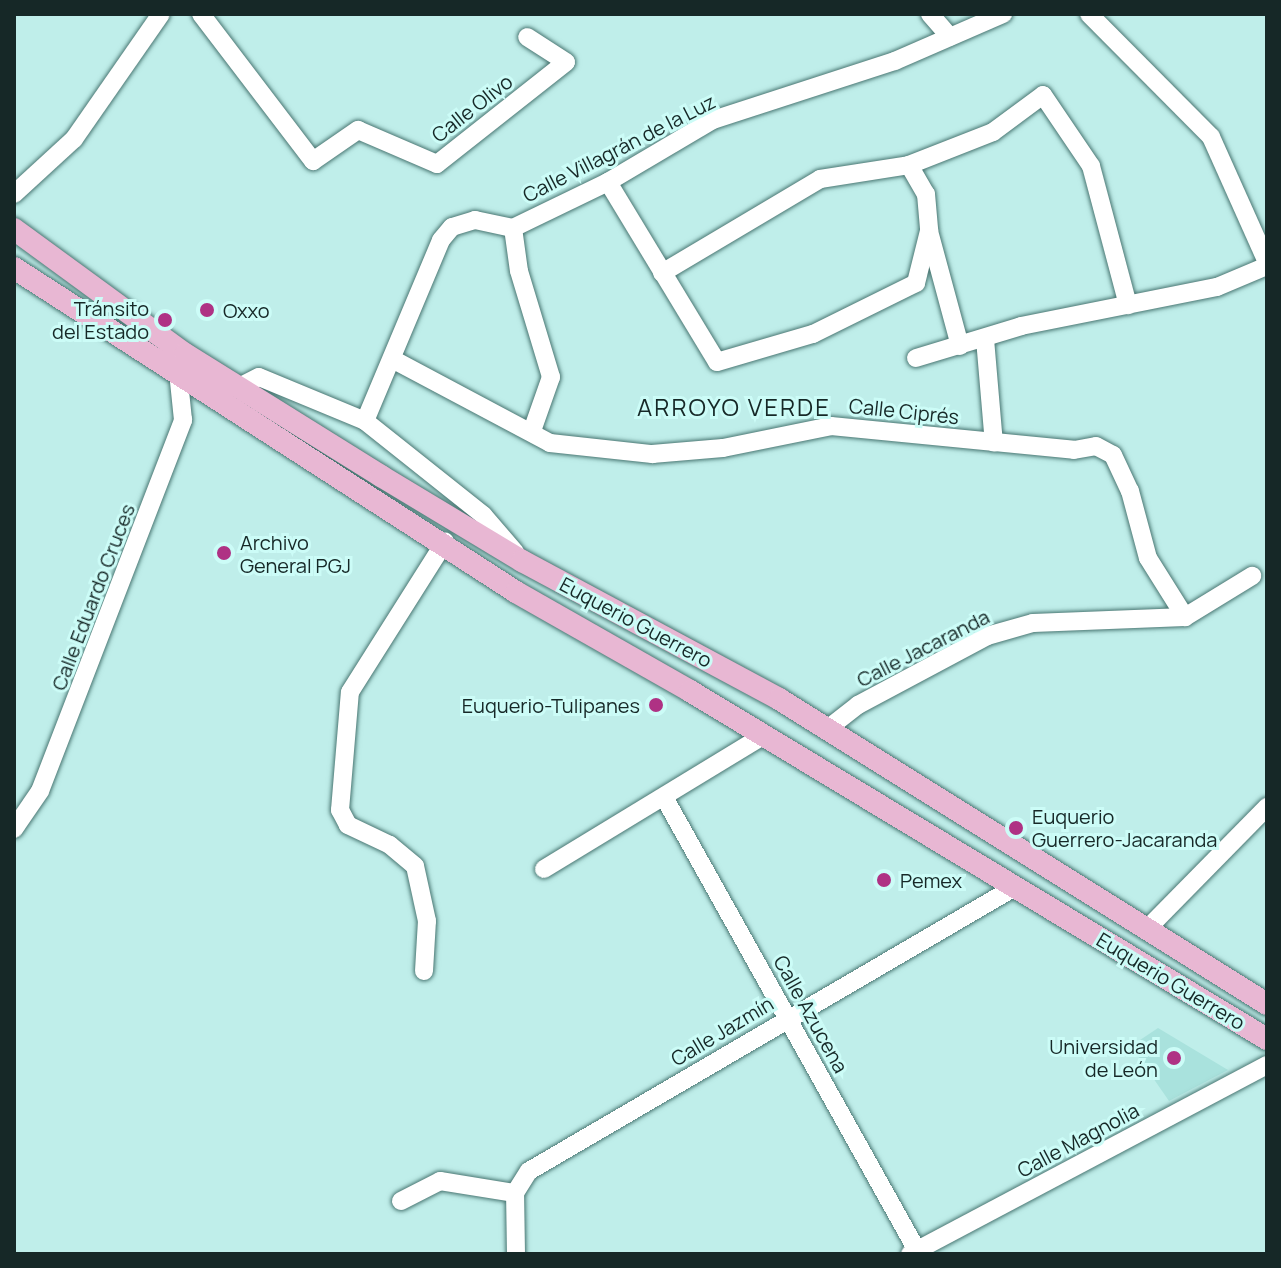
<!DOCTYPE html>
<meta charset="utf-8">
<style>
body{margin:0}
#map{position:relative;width:1281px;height:1268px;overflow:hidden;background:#bfeeea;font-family:Manrope,sans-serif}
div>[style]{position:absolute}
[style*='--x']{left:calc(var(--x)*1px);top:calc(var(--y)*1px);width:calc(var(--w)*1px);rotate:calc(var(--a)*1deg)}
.built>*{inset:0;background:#a9e2dd}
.roads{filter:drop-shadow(0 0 2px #497672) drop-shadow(0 0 2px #497672)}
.minor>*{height:18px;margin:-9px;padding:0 9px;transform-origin:9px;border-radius:9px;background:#fff}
.major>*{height:22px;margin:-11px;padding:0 11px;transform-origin:11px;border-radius:11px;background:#e8b7d3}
.dots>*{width:22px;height:22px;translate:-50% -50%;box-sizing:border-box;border:4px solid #ccfcf7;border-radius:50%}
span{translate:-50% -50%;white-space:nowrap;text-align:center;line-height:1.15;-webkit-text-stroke:6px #ccfcf7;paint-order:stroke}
.street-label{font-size:20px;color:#162827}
.poi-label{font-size:20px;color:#162827}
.right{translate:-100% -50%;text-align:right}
.left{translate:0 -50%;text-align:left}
.quarter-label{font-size:24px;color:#162827;letter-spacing:2px}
.frame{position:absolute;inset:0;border:16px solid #162827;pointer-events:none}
</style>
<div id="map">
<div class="built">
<i style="clip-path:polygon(1158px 1028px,1228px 1070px,1169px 1101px,1131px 1046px)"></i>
</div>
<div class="roads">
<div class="minor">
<i style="--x:201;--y:14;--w:185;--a:52.7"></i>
<i style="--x:313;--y:161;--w:55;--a:-34.6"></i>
<i style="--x:358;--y:130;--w:86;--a:23.3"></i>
<i style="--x:437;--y:164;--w:164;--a:-38.3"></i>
<i style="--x:566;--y:62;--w:46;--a:-147.3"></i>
<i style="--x:930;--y:14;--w:30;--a:49"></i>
<i style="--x:1089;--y:14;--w:173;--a:45.2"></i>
<i style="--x:1211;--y:137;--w:137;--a:65.9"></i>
<i style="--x:909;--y:165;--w:34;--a:60"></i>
<i style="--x:926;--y:194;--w:37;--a:85"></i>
<i style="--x:929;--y:231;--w:119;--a:74.9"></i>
<i style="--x:608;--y:182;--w:210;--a:58.8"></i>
<i style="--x:717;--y:362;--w:100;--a:-16.3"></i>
<i style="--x:813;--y:334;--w:115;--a:-26.3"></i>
<i style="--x:916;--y:283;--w:54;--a:-76"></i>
<i style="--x:14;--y:194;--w:81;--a:-42.5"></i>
<i style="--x:74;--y:139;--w:152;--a:-55.2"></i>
<i style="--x:513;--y:228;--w:43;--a:82.1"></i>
<i style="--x:519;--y:271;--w:111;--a:73.2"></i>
<i style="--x:551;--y:377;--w:57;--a:109.4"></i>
<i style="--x:662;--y:273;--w:184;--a:-30.7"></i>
<i style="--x:820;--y:179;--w:90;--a:-8.9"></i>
<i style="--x:909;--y:165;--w:90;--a:-21.4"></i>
<i style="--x:993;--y:132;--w:62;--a:-36.5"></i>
<i style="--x:1043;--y:95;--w:86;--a:55.9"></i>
<i style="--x:1091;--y:166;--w:144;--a:75.1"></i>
<i style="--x:985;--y:339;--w:104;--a:85.1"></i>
<i style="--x:916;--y:358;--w:110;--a:-16.9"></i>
<i style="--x:1021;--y:326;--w:200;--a:-11.3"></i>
<i style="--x:1217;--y:287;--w:54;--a:-22.8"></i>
<i style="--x:394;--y:360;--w:177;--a:28"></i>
<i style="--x:550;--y:443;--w:103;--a:6.2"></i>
<i style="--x:652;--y:454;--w:71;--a:-4.8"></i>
<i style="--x:723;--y:448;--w:110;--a:-11.5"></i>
<i style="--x:831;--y:426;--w:244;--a:5.6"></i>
<i style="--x:1074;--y:450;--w:22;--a:-10"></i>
<i style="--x:1096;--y:446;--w:19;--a:28"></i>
<i style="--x:1113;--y:455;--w:40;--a:65"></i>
<i style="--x:1130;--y:491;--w:69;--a:75"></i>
<i style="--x:1148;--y:558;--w:70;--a:57.9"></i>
<i style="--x:239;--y:387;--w:22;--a:-27"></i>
<i style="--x:259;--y:377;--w:115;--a:22.5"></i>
<i style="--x:365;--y:421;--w:151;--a:38.5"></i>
<i style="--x:483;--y:515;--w:49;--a:49.1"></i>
<i style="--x:365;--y:421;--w:196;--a:-67.2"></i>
<i style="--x:441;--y:240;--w:17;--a:-50"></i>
<i style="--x:452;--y:227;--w:24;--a:-17"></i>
<i style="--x:475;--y:220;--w:39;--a:12"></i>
<i style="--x:513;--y:228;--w:106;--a:-25.8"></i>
<i style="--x:608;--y:182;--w:122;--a:-30.6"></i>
<i style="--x:713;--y:120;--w:191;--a:-18"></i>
<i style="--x:895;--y:61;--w:118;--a:-23.5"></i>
<i style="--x:826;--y:730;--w:41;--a:-38"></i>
<i style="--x:858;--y:705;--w:146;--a:-28.1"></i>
<i style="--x:987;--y:636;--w:48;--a:-15.8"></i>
<i style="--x:1033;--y:623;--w:152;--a:-2.3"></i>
<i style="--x:1185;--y:617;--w:79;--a:-31.5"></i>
<i style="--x:664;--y:797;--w:523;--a:60.84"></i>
<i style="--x:14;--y:829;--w:46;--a:-55.6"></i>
<i style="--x:40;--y:791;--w:398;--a:-68.9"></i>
<i style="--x:183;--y:420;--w:48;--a:-95.9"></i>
<i style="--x:544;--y:869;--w:258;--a:-31.3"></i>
<i style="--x:1146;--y:930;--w:173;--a:-45.5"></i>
<i style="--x:424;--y:971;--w:50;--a:-86.6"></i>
<i style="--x:427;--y:921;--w:56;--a:-102.3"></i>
<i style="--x:415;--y:866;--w:33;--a:-140"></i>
<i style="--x:390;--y:845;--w:47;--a:-154.5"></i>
<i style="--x:348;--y:825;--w:17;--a:-118"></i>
<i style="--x:340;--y:810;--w:118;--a:-85.2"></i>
<i style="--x:350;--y:692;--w:178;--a:-57.7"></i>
<i style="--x:401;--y:1201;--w:44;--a:-27.1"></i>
<i style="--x:440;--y:1181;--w:76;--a:9.1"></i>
<i style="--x:516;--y:1254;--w:61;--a:-90.9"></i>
<i style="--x:515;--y:1193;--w:26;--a:-58"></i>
<i style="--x:529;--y:1171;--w:563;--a:-30.3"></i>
<i style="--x:910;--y:1254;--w:404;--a:-27.9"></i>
</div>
<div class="major">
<i style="--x:14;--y:229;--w:212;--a:36.2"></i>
<i style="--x:185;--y:354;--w:231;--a:31.9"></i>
<i style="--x:381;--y:476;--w:165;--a:31.1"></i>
<i style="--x:522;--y:561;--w:292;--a:28.2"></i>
<i style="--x:779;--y:699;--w:575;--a:32.01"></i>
<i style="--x:14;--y:268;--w:597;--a:32.84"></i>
<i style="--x:516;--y:592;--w:200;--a:29.6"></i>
<i style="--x:690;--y:691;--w:674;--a:31.1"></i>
</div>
</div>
<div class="dots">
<i style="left:207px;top:310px;background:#af3284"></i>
<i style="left:165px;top:320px;background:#af3284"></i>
<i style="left:224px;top:553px;background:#af3284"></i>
<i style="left:656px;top:705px;background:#af3284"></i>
<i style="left:1016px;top:828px;background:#af3284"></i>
<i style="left:884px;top:880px;background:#af3284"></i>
<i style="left:1174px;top:1058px;background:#af3284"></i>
</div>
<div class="street-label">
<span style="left:472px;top:108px;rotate:-38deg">Calle Olivo</span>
<span style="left:619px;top:148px;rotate:-27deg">Calle Villagrán de la Luz</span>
<span style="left:904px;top:411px;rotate:6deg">Calle Ciprés</span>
<span style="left:93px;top:597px;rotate:-69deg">Calle Eduardo Cruces</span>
<span style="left:636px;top:622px;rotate:28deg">Euquerio Guerrero</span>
<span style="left:923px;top:648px;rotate:-27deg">Calle Jacaranda</span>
<span style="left:1171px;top:981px;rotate:31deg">Euquerio Guerrero</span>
<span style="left:811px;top:1014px;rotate:61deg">Calle Azucena</span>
<span style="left:722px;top:1031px;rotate:-31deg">Calle Jazmín</span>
<span style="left:1078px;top:1140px;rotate:-28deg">Calle Magnolia</span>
</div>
<div class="poi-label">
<span class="right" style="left:149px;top:320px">Tránsito<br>del Estado</span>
<span class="left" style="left:223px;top:310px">Oxxo</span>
<span class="left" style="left:240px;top:554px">Archivo<br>General PGJ</span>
<span class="right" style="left:640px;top:705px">Euquerio-Tulipanes</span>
<span class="left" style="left:1032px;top:828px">Euquerio<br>Guerrero-Jacaranda</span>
<span class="left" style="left:900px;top:880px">Pemex</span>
<span class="right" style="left:1158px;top:1058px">Universidad<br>de León</span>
</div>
<div class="quarter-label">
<span style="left:734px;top:407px">ARROYO VERDE</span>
</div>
<div class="frame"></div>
</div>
